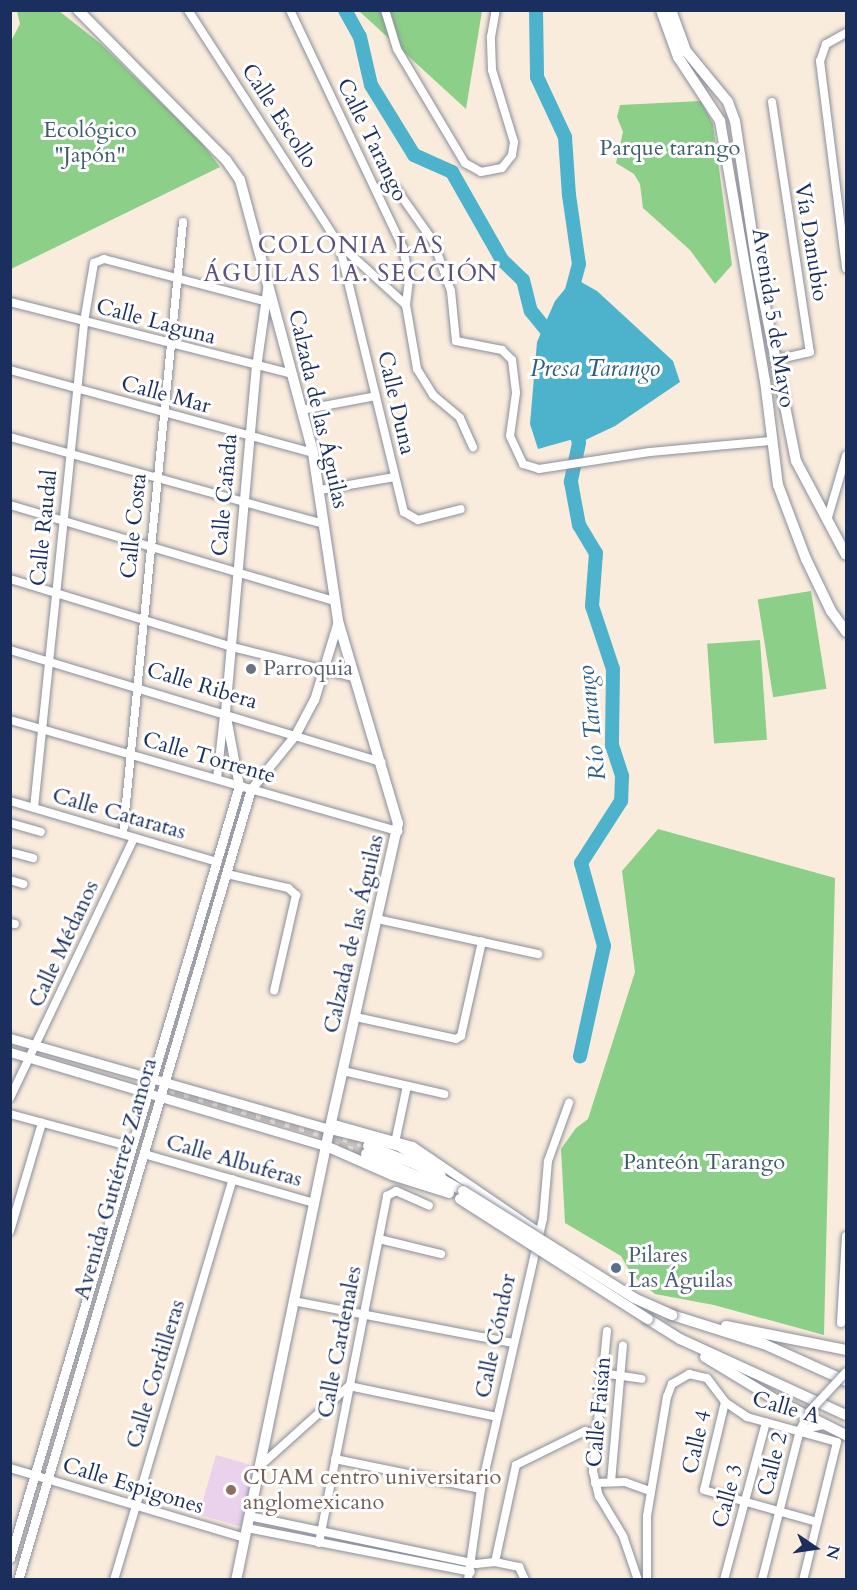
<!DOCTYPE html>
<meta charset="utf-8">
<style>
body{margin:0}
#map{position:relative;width:857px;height:1590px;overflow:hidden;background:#f9ecdc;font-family:Cardo,serif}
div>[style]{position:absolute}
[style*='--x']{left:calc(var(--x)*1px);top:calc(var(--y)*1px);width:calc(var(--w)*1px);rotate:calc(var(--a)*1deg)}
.built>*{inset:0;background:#ead1ec;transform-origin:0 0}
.green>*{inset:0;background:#8ccf88;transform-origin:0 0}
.water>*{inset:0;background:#4db2cc}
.river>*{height:14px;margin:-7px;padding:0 7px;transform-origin:7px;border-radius:7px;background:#4db2cc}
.secondary-tunnel>*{height:10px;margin-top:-5px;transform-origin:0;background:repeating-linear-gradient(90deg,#cdc6c3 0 10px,transparent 0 15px)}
.roads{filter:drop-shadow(0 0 2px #8a8e9d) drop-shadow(0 0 2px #8a8e9d)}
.minor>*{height:8px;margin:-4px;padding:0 4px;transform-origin:4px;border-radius:4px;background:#fff}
.tertiary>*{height:9px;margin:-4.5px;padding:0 4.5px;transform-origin:4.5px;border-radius:4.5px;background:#fff}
.secondary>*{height:10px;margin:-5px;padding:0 5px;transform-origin:5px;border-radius:5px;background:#fff}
.bridges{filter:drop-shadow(0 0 2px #8a8e9d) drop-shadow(0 0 2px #8a8e9d)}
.minor-bridge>*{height:8px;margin:-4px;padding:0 4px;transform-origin:4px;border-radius:4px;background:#fff}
.secondary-bridge>*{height:10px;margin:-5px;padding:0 5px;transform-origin:5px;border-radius:5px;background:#fff}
.dots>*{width:16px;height:16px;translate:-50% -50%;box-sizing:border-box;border:3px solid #fff;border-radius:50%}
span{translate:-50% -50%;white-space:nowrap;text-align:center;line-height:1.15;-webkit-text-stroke:6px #fff;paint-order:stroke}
.street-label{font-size:22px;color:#1b2f5e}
.park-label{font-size:22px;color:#3d5f6b}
.worship-label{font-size:22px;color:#5b616d}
.left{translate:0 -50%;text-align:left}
.service-label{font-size:22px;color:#4e5e75}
.education-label{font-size:22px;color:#785e54}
.neighbourhood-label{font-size:24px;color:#5e507d;letter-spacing:1.5px}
.water-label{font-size:24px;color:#2c5d84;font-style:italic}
.frame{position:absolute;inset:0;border:12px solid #1b2f5e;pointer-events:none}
.north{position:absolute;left:785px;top:1518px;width:60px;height:60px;-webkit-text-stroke:4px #fff;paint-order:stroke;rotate:103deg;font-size:16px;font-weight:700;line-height:24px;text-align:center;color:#1b2f5e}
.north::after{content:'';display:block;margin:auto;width:21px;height:27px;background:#1b2f5e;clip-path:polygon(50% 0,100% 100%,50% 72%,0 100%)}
</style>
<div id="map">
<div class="built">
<i style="left:216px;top:1455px;width:44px;height:62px;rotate:16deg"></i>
</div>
<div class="green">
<i style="clip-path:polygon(17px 11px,59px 11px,101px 44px,202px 143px,220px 167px,11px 269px,10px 43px,20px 24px)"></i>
<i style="clip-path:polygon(359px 11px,482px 11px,466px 109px)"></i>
<i style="clip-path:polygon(701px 101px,713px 124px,732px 265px,715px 284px,690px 250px,643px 208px,640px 184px,634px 174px,616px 163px,623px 132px,617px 117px,620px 105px)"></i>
<i style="left:811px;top:591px;width:99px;height:54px;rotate:81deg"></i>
<i style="left:760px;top:640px;width:100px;height:53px;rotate:86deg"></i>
<i style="clip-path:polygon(658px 829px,835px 878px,824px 1335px,714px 1305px,655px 1294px,632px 1275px,621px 1256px,565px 1223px,561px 1149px,576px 1128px,588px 1119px,635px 972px,622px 871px)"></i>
</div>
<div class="water">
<i style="clip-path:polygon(574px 278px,597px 291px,673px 361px,680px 382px,615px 426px,579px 443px,570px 440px,538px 449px,530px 424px,537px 342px,555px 301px)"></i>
</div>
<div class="river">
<i style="--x:345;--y:10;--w:31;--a:61"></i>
<i style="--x:360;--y:37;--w:49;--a:77.1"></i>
<i style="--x:371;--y:85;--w:82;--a:58.4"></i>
<i style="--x:414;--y:155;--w:42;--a:24.1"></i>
<i style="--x:452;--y:172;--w:101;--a:60.4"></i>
<i style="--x:502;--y:260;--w:29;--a:44"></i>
<i style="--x:523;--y:280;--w:32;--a:76"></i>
<i style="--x:531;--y:311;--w:40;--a:51"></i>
<i style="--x:536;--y:10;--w:67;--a:89.1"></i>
<i style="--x:537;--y:77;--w:66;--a:65"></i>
<i style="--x:565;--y:137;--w:58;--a:86.1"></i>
<i style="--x:569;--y:195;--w:70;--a:81.8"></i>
<i style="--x:579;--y:264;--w:31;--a:105"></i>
<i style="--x:575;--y:427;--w:16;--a:76"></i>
<i style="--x:579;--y:443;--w:40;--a:102"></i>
<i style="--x:571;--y:482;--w:44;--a:79.5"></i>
<i style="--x:579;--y:525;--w:33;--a:59"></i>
<i style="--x:596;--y:553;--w:53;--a:94.3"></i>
<i style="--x:592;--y:606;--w:66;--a:71.6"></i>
<i style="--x:613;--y:669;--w:76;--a:90.8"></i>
<i style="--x:612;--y:745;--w:33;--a:72"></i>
<i style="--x:622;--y:776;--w:25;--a:92"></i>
<i style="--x:621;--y:801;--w:74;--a:122.8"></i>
<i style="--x:581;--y:863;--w:86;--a:74.5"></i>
<i style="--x:604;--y:946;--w:113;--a:102.3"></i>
</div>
<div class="secondary-tunnel">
<i style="--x:175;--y:1090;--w:201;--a:16.2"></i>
<i style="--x:324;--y:1141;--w:44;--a:17.2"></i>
</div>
<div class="roads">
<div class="minor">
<i style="--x:188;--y:10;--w:277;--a:57.2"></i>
<i style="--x:338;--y:243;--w:92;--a:42.4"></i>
<i style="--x:290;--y:10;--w:263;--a:64.6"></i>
<i style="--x:403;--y:248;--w:33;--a:79"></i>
<i style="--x:409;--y:280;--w:25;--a:97"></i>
<i style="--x:406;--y:305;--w:65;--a:80.2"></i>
<i style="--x:417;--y:369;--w:31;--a:58"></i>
<i style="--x:433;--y:395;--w:35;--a:40"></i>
<i style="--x:460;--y:418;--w:32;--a:66"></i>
<i style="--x:385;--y:10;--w:41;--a:72.9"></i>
<i style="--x:397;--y:49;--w:133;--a:59.2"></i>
<i style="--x:465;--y:163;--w:18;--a:29"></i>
<i style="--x:481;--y:172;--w:21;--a:-11"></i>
<i style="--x:502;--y:168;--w:16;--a:-52"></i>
<i style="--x:512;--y:155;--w:13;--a:-81"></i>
<i style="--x:514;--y:142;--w:75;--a:-107"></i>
<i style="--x:492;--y:70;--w:33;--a:-92"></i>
<i style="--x:491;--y:37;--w:27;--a:-80"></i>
<i style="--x:846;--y:33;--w:23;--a:151"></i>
<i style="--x:826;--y:44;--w:18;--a:109"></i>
<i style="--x:820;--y:61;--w:209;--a:82.8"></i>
<i style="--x:772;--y:102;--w:253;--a:81.4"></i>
<i style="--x:810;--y:352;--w:36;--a:167"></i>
<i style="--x:376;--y:189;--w:15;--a:-16"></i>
<i style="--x:390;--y:185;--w:9;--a:36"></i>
<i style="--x:397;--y:190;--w:62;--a:54.8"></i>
<i style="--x:433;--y:241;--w:53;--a:70.2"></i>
<i style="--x:451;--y:291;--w:50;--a:84.3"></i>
<i style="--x:456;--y:341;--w:47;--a:11.1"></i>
<i style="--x:502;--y:350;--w:14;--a:45"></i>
<i style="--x:512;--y:360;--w:33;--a:83"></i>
<i style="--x:516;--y:393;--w:43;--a:97.9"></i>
<i style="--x:510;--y:436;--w:31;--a:65"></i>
<i style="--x:523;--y:464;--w:17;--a:17"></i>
<i style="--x:539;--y:469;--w:112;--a:-8.7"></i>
<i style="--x:650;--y:452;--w:121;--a:-5.2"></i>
<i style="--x:339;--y:244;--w:276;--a:76.4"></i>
<i style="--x:404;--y:512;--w:16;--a:30"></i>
<i style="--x:418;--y:520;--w:44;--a:-14.3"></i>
<i style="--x:10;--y:302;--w:291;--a:14.3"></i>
<i style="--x:10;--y:370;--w:314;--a:15.3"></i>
<i style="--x:302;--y:410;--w:75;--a:-10.7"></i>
<i style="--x:10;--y:437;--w:326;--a:15.5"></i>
<i style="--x:320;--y:490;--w:76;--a:-9.8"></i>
<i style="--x:10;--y:505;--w:338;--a:16.5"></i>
<i style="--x:828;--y:517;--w:64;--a:-73.6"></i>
<i style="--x:10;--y:579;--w:232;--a:17"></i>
<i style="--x:232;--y:647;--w:125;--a:13.9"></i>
<i style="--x:10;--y:650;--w:388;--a:16.8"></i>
<i style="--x:10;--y:720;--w:404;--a:16"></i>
<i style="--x:217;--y:779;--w:63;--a:-83.7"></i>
<i style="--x:10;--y:801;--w:216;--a:16.4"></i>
<i style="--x:34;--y:808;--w:489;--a:-84.1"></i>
<i style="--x:84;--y:322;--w:60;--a:-80.4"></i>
<i style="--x:94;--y:263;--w:11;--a:-22"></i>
<i style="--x:104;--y:259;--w:165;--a:14.7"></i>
<i style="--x:10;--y:823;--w:32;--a:16"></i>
<i style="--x:123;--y:834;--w:615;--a:-84.4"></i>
<i style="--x:10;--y:852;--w:24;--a:15"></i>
<i style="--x:227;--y:874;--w:63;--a:12.9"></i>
<i style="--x:288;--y:888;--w:11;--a:41"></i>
<i style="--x:296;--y:895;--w:98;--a:102.9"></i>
<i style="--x:10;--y:880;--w:14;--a:17"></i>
<i style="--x:377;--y:919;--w:165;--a:12.3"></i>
<i style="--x:10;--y:923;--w:5;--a:11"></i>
<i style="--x:356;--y:1017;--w:102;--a:12.4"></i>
<i style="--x:456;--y:1039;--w:6;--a:-31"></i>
<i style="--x:461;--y:1036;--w:97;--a:-77.5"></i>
<i style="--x:343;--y:1071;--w:104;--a:12.8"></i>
<i style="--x:10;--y:1098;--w:288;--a:-64.5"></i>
<i style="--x:10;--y:1114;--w:126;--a:15.1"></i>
<i style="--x:331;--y:1123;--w:85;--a:15.7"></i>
<i style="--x:413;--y:1146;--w:153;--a:34.3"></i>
<i style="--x:396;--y:1138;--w:53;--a:-78.1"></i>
<i style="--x:144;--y:1154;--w:177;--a:16.1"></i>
<i style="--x:10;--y:1231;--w:113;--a:-73.5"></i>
<i style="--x:379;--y:1239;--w:64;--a:13.6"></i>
<i style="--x:293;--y:1301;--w:224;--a:10.8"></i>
<i style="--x:841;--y:1323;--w:87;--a:-86.7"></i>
<i style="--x:607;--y:1331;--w:141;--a:95.7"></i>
<i style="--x:593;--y:1471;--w:26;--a:77"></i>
<i style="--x:599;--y:1496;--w:47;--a:59"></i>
<i style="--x:623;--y:1536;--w:46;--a:71.2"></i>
<i style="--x:602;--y:1373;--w:40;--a:8.5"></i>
<i style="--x:725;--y:1402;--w:90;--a:103.4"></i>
<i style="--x:704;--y:1490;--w:117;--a:15.8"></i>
<i style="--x:800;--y:1430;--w:25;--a:-12"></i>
<i style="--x:335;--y:1459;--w:149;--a:11.6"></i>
<i style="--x:260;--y:1466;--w:120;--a:-42"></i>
<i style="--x:349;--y:1386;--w:151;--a:11.8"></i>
<i style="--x:10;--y:1468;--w:245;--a:16.6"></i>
<i style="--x:611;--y:1482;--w:137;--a:-85"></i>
<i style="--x:595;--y:1483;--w:30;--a:-2"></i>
<i style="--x:625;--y:1482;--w:27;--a:20"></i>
<i style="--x:249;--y:1516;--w:232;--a:11.9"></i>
<i style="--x:476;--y:1564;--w:19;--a:-6"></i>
<i style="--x:495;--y:1562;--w:99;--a:-77.8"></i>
<i style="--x:516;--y:1465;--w:77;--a:-26.2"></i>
<i style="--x:585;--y:1431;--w:12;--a:20"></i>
<i style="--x:247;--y:1528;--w:228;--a:11.1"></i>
<i style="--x:319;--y:1543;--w:354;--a:-78.9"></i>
<i style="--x:387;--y:1196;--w:10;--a:-29"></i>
<i style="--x:396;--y:1191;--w:36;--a:24"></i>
<i style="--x:495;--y:1562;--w:25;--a:12"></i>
<i style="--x:519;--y:1567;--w:14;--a:65"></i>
<i style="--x:114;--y:1580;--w:418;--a:-73.5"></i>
<i style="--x:468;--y:1580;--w:92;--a:-81.9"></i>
<i style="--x:481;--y:1489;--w:277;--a:-77.1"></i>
<i style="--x:543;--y:1219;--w:58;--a:-85.1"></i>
<i style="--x:548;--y:1161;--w:62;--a:-70.1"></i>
<i style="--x:647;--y:1580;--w:64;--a:-90"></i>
<i style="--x:647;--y:1516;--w:121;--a:-80.5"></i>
<i style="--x:667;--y:1397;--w:14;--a:-69"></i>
<i style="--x:672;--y:1384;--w:20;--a:-30"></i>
<i style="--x:689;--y:1374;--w:18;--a:13"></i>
<i style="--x:707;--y:1378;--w:30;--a:53"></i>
<i style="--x:725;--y:1402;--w:27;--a:34"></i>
<i style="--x:747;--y:1417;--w:93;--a:15.5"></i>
<i style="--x:837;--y:1442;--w:142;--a:103.8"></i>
<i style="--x:724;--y:1580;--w:163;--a:-75.1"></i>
<i style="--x:762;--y:1580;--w:155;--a:-75.8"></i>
<i style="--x:800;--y:1430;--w:20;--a:-63"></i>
</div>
<div class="tertiary">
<i style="--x:10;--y:1038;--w:333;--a:15.9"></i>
<i style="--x:10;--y:1052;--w:330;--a:16.6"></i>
<i style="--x:10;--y:1558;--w:805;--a:-73.48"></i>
<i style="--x:239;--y:786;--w:75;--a:-100.7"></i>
<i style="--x:225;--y:712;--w:346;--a:-84.9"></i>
<i style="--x:256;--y:367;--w:85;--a:-81.9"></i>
<i style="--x:18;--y:1580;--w:825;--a:-73.59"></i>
<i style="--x:251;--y:789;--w:70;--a:-50.8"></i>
<i style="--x:295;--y:735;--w:40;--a:-62"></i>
<i style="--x:314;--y:700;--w:83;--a:-73.1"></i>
</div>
<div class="secondary">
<i style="--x:78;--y:10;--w:211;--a:45.4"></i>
<i style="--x:226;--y:160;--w:24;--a:55"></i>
<i style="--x:240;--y:180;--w:283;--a:75"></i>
<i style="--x:313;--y:453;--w:170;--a:81.5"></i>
<i style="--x:338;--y:621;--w:211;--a:73.5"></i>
<i style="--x:398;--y:823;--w:331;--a:102.6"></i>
<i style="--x:326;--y:1146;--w:443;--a:101.7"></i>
<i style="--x:661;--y:10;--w:50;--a:70.1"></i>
<i style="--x:678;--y:57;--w:77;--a:56.7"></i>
<i style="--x:720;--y:121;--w:264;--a:80.2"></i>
<i style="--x:765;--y:381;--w:105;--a:82.9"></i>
<i style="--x:778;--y:485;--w:79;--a:69.3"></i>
<i style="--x:806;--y:559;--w:58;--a:64.3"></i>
<i style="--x:831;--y:611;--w:26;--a:54"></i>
<i style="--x:671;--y:10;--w:44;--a:69.9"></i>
<i style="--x:686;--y:51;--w:66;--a:50.5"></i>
<i style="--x:728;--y:102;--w:20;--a:70"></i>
<i style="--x:735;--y:121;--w:147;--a:81.4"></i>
<i style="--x:757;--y:266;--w:199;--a:78.7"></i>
<i style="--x:796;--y:461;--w:106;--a:62"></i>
<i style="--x:330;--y:1129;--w:71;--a:13.8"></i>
<i style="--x:399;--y:1146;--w:43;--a:30.7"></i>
<i style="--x:436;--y:1168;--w:9;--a:58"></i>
<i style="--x:326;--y:1146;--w:72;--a:23.7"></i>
<i style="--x:392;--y:1175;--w:60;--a:17.5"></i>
<i style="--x:368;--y:1146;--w:50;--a:21"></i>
<i style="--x:415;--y:1164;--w:55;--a:29.4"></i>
<i style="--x:366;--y:1154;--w:81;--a:23.4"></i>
<i style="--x:672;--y:1315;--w:96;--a:17.5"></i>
<i style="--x:764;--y:1344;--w:90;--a:24.3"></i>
<i style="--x:648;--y:1319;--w:38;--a:32"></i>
<i style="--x:680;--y:1339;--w:183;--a:24.6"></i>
<i style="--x:726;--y:1326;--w:122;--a:11.3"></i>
<i style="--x:705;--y:1357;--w:83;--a:31.2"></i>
<i style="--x:776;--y:1400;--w:78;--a:26.6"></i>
</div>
</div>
<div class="bridges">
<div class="minor-bridge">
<i style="--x:809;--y:1412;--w:54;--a:-47.2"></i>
</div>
<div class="secondary-bridge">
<i style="--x:463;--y:1191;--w:202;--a:32"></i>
<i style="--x:634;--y:1298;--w:42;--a:24.1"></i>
<i style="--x:460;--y:1199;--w:223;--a:32.6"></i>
</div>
</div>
<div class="dots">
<i style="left:251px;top:669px;background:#6b7280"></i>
<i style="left:616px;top:1268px;background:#5c6f8a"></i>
<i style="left:231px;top:1490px;background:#8d6e63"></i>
</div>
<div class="street-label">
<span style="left:279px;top:116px;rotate:57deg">Calle Escollo</span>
<span style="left:372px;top:140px;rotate:64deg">Calle Tarango</span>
<span style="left:811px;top:242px;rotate:81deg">Vía Danubio</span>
<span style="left:773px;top:318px;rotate:81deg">Avenida 5 de Mayo</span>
<span style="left:156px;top:322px;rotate:15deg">Calle Laguna</span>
<span style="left:166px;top:395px;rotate:15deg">Calle Mar</span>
<span style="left:396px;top:403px;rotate:77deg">Calle Duna</span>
<span style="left:318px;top:409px;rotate:77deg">Calzada de las Águilas</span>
<span style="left:225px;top:495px;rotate:-85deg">Calle Cañada</span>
<span style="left:134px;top:526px;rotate:-84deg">Calle Costa</span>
<span style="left:44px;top:528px;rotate:-84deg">Calle Raudal</span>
<span style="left:202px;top:686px;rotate:17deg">Calle Ribera</span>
<span style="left:209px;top:758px;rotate:16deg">Calle Torrente</span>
<span style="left:119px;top:814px;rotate:16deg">Calle Cataratas</span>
<span style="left:354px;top:934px;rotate:-77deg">Calzada de las Águilas</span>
<span style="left:64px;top:944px;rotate:-65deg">Calle Médanos</span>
<span style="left:234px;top:1161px;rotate:16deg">Calle Albuferas</span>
<span style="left:116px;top:1179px;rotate:-74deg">Avenida Gutiérrez Zamora</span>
<span style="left:496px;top:1336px;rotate:-78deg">Calle Cóndor</span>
<span style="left:340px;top:1342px;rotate:-79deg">Calle Cardenales</span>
<span style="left:156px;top:1374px;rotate:-73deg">Calle Cordilleras</span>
<span style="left:786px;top:1408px;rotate:16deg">Calle A</span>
<span style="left:599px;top:1412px;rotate:-85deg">Calle Faisán</span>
<span style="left:697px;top:1442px;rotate:-77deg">Calle 4</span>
<span style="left:773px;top:1464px;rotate:-76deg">Calle 2</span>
<span style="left:133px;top:1486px;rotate:17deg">Calle Espigones</span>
<span style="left:728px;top:1496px;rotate:-75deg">Calle 3</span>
</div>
<div class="park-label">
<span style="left:90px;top:143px">Ecológico<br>"Japón"</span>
<span style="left:670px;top:149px">Parque tarango</span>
<span style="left:704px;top:1163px">Panteón Tarango</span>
</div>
<div class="worship-label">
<span class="left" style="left:263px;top:669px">Parroquia</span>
</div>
<div class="service-label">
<span class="left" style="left:628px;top:1268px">Pilares<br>Las Águilas</span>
</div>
<div class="education-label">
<span class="left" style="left:243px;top:1490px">CUAM centro universitario<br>anglomexicano</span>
</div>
<div class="neighbourhood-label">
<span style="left:351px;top:260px">COLONIA LAS<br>ÁGUILAS 1A. SECCIÓN</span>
</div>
<div class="water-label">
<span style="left:595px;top:369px">Presa Tarango</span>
<span style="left:592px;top:723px;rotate:-96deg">Río Tarango</span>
</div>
<div class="frame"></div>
<div class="north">N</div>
</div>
